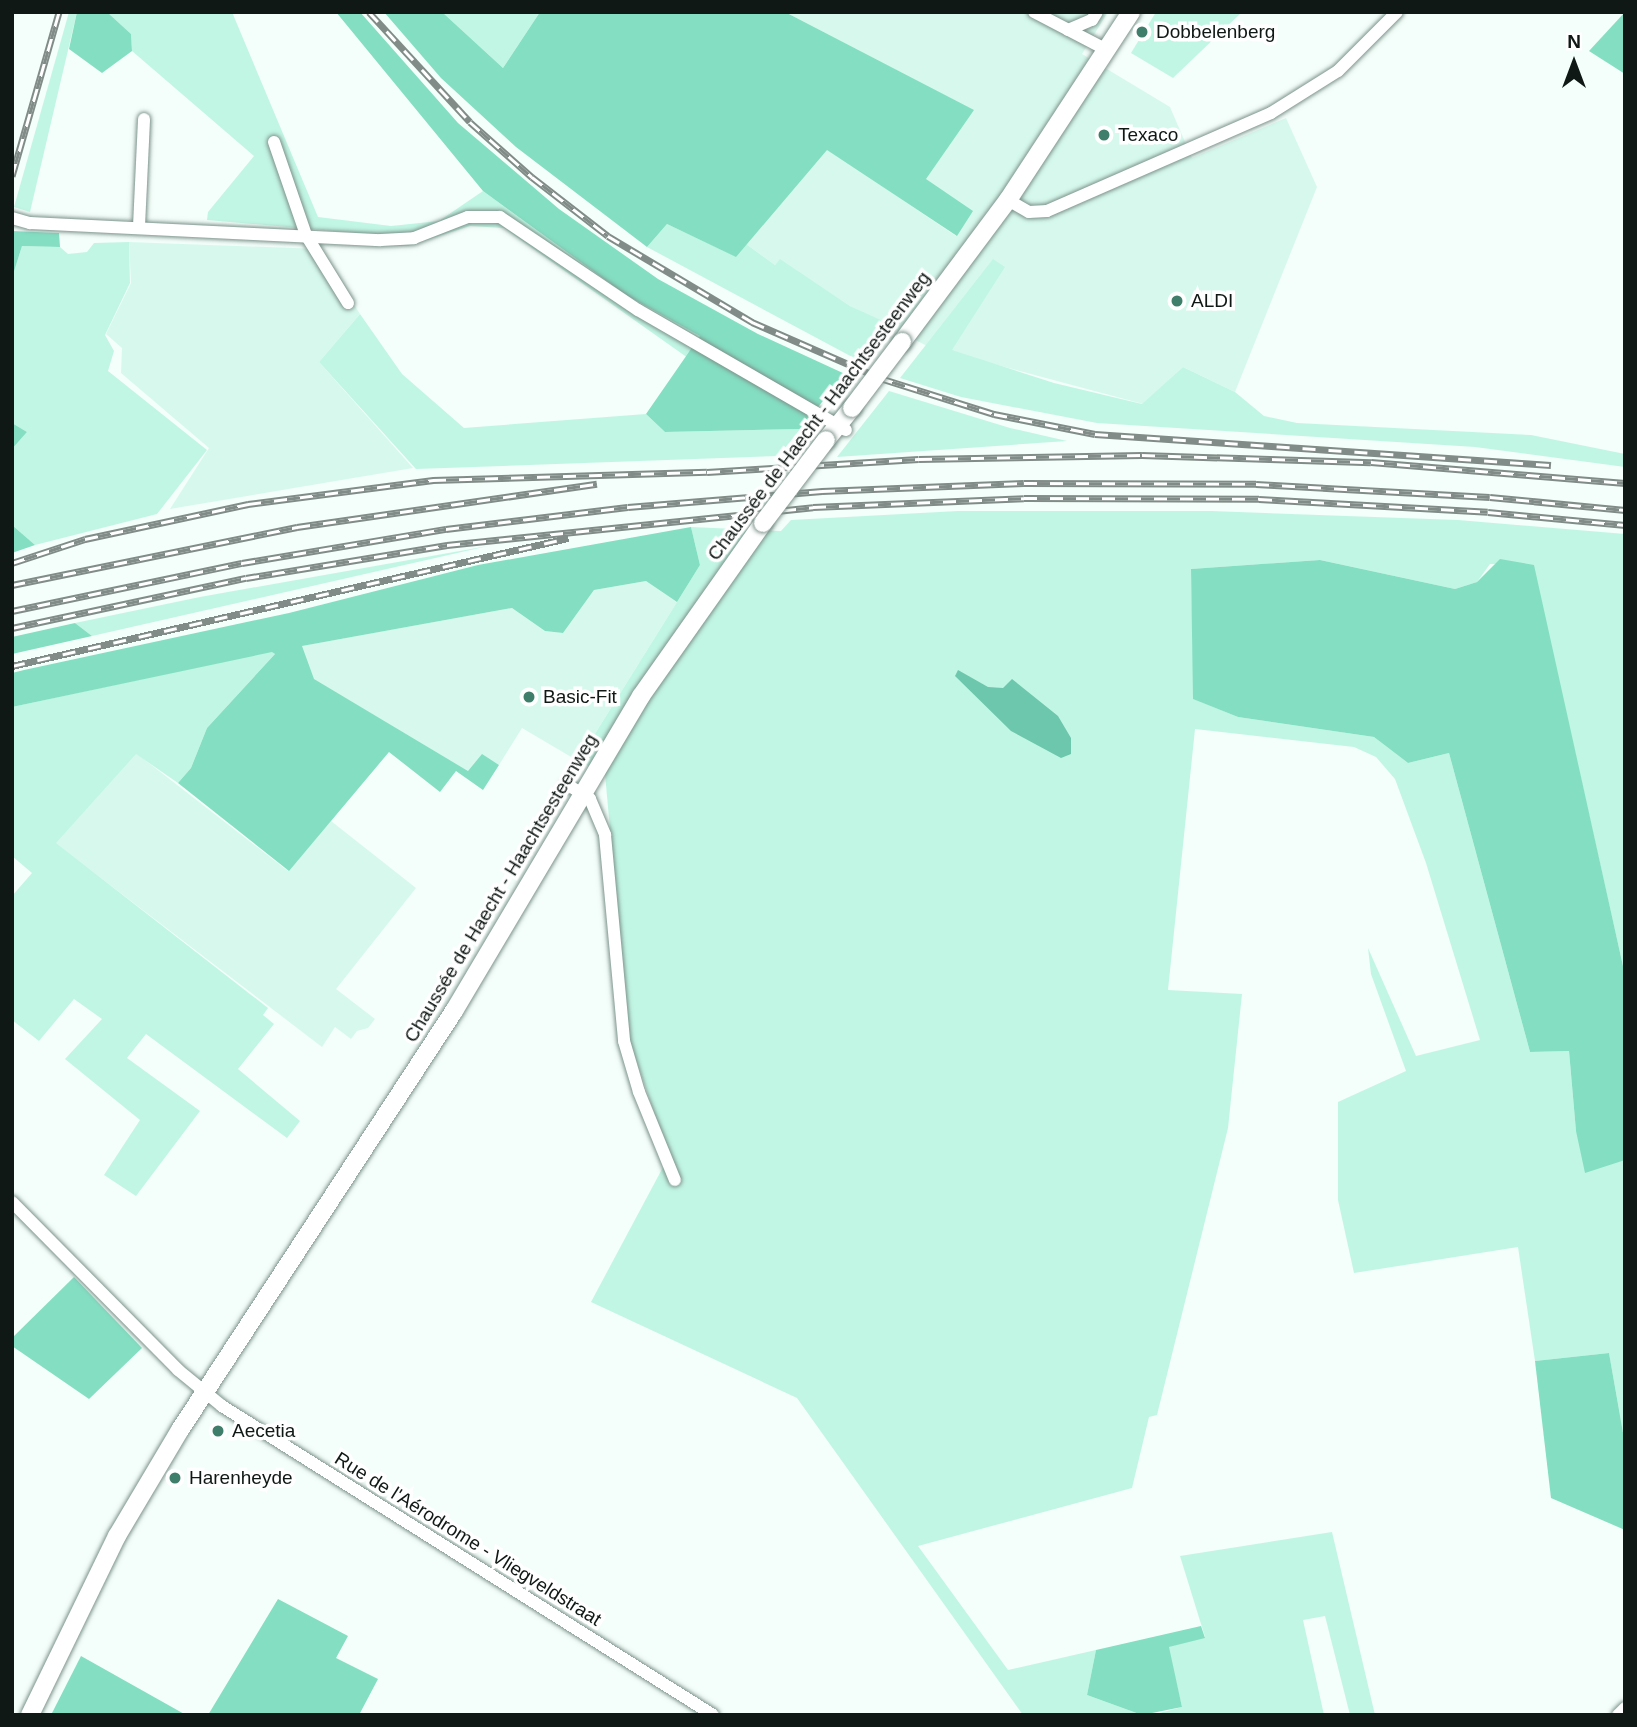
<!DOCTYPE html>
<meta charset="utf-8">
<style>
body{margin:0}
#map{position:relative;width:1637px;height:1727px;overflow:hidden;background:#f4fefa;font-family:Arial,sans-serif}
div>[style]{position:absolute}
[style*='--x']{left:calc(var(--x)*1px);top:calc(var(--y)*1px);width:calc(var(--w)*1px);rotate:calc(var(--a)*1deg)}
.built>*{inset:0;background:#d7f9ed}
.green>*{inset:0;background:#c2f6e4}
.forest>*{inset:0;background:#84dec2}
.water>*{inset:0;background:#6dc7ac}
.roads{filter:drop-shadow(0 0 2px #7c928b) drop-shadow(0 0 2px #7c928b)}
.minor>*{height:12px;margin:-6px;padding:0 6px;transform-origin:6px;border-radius:6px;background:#fff}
.secondary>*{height:18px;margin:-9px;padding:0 9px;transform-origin:9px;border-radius:9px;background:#fff}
.rail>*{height:7px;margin-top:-3.5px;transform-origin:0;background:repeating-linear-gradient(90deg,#fff 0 13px,#818b87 0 26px);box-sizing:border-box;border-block:2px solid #818b87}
.bridges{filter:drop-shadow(0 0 2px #7c928b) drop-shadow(0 0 2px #7c928b)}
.secondary-bridge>*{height:18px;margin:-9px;padding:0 9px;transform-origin:9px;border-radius:9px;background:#fff}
.dots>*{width:19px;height:19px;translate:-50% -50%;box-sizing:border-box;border:4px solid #fff;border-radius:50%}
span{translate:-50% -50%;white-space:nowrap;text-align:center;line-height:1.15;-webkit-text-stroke:7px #fff;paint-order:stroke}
.poi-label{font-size:19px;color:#0f1815}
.left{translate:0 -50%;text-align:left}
.street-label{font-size:19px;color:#0f1815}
.frame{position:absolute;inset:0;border:14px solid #0f1815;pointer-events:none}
.north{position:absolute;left:1539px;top:28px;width:70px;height:70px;-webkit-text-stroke:5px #fff;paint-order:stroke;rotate:0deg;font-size:19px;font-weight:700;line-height:28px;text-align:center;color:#0f1815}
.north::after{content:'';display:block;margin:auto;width:24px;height:32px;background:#0f1815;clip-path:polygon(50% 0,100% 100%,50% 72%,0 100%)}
</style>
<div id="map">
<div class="built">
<i style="clip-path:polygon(785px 12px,1108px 12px,1082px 54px,1170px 107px,1192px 158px,1286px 118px,1317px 187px,1235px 392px,1183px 367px,1143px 404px,927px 346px,850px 306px,780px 260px,775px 265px,746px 244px,827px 149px,956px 236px,925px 179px,973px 110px)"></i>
<i style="clip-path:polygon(129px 242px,319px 249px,360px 314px,319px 362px,413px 468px,170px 509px,209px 448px,121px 373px,122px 348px,106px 334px,131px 283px)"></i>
<i style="clip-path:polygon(646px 581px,677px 602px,578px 761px,522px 728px,499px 765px,482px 755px,468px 771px,313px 679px,301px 646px,512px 608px,545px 631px,563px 633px,594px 590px)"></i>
<i style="clip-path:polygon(136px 753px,288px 871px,331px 821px,416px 888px,336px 989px,375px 1019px,368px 1028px,357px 1031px,351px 1039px,335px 1027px,322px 1047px,55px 843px)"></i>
</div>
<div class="green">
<i style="clip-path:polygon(69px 12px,77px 12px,30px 212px,14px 207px)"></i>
<i style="clip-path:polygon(107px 12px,232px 12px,318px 217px,391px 226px,439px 221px,483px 191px,626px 295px,701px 336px,688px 358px,504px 228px,470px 226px,408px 246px,368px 245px,368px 234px,207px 220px,208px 212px,254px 156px,132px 51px,131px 34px)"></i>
<i style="clip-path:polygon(442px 12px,540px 12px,503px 68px)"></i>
<i style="clip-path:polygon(1156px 12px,1242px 12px,1173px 78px,1131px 53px)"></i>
<i style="clip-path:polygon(667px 224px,735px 256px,746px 244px,775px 265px,780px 259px,850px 306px,885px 322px,856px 359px,647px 247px)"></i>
<i style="clip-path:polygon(129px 242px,130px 283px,105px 335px,114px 351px,108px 371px,207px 450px,157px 514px,35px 545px,12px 525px,12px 449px,27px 432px,12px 423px,12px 278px,22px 246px,60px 247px,68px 254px,87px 252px,94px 243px)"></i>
<i style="clip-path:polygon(993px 259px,1005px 267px,952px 350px,1054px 383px,1142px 404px,1183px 367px,1235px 392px,1264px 416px,1297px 423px,1531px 435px,1625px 454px,1625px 467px,1475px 447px,1097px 423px,961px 397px,900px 378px)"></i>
<i style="clip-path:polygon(360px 314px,402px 374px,464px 428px,646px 414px,665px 432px,800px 429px,779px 456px,416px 469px,319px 362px)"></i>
<i style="clip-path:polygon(889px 391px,1010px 428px,1067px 441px,837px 457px)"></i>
<i style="clip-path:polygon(958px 511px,1211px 511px,1458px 520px,1625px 534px,1625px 975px,1533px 565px,1490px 564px,1477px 582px,1455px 589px,1320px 560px,1191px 569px,1194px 699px,1238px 717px,1374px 737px,1408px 763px,1449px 753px,1530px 1052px,1569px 1051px,1576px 1131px,1625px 1160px,1625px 1444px,1609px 1353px,1535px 1361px,1518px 1247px,1354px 1273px,1338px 1200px,1338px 1102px,1406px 1071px,1371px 974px,1368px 948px,1416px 1056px,1480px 1040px,1426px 863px,1395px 779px,1376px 757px,1354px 747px,1195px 729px,1168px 990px,1242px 994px,1228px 1128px,1157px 1415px,1149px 1417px,1132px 1488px,918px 1546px,1008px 1670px,1096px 1650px,1087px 1695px,1142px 1715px,1023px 1715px,797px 1398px,591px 1302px,669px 1156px,629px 1039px,605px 774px,578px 761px,700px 565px,691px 527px,781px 531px,791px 520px)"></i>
<i style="clip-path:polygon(488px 546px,92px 636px,75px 623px,200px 597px)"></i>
<i style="clip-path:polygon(272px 651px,275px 654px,207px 728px,191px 768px,178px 783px,136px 754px,56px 843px,268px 1008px,263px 1015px,274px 1024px,238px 1069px,300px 1121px,287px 1138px,146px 1034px,127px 1058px,200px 1111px,136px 1196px,104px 1175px,140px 1120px,65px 1059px,102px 1019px,74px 999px,39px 1041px,12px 1020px,12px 896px,32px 873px,12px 856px,12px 707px)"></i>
<i style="clip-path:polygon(1332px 1532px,1375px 1715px,1350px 1715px,1325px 1616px,1303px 1620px,1324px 1715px,1152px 1715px,1182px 1707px,1168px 1647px,1205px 1637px,1180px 1556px)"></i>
</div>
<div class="forest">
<i style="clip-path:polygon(77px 12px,107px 12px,131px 34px,132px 51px,102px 73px,69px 49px)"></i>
<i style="clip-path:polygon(336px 12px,360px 12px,458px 123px,559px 209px,658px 279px,758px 334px,845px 374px,800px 429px,665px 432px,646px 414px,700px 336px,626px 295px,483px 191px)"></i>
<i style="clip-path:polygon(384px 12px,442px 12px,503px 68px,540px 12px,785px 12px,974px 110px,926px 179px,973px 211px,957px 236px,827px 150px,736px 257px,667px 224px,647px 247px,516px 147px,441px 78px)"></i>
<i style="clip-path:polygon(1625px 12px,1625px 74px,1589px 51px)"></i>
<i style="clip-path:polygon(12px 231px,59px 233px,60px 247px,22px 246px,12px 278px)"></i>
<i style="clip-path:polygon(12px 423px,27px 432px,12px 449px)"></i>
<i style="clip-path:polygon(12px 525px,35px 545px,12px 553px)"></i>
<i style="clip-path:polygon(691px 527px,700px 565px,677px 602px,646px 581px,594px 590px,563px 633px,545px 631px,512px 608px,302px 646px,314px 679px,468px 771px,482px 754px,499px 765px,483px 790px,456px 771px,440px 792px,389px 752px,289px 871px,178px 783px,191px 768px,207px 728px,275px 654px,272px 652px,12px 707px,12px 673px,24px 670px,289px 613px,478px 565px)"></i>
<i style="clip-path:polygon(1500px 559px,1534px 565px,1625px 975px,1625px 1160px,1585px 1173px,1576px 1131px,1569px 1051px,1530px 1052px,1449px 753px,1408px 763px,1374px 737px,1238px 717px,1193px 699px,1191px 569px,1320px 560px,1455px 589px,1477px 582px)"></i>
<i style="clip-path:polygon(75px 623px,92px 636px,12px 654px,12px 637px)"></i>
<i style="clip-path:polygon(74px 1277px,142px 1348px,89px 1399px,12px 1346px,12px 1338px)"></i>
<i style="clip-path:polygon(1609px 1353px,1625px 1444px,1625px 1530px,1551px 1498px,1535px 1361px)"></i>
<i style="clip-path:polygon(278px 1599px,348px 1636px,336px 1658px,378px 1679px,359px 1715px,208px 1715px)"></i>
<i style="clip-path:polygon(1201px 1626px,1205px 1638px,1169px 1647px,1182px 1707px,1142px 1715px,1087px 1695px,1096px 1650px)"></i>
<i style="clip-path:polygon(81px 1656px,186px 1715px,51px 1715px)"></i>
</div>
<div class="water">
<i style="clip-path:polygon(958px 670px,988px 687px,1003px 688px,1012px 679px,1058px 716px,1071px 738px,1071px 754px,1061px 758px,1011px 731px,955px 676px)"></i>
</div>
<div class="roads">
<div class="minor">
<i style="--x:1034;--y:12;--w:82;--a:27.5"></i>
<i style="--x:1068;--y:30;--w:26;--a:-23"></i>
<i style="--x:1092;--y:20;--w:9;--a:-58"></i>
<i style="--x:274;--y:142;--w:98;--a:71"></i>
<i style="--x:306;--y:235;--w:80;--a:58.3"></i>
<i style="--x:1008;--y:200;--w:24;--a:30"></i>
<i style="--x:1029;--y:212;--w:18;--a:-3"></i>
<i style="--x:1047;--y:211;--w:244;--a:-23.6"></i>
<i style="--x:1271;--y:113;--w:79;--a:-32.1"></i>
<i style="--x:1338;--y:71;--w:83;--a:-45"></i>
<i style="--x:12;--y:218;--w:19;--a:16"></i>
<i style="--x:30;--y:223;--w:351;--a:2.8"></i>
<i style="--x:381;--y:240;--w:33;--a:-3"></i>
<i style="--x:414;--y:238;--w:58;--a:-21.3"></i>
<i style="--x:468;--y:217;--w:32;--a:0"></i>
<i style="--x:500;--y:217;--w:166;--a:34"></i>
<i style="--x:638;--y:310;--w:240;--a:30"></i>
<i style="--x:139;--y:226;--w:107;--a:-87.3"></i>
<i style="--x:568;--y:785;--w:26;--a:32"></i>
<i style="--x:590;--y:799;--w:39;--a:67"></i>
<i style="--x:605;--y:835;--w:207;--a:84.7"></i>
<i style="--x:624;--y:1041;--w:53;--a:73.6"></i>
<i style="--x:639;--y:1092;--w:95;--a:67.8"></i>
<i style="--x:12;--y:1202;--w:236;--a:45.3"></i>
<i style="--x:178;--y:1370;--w:57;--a:39.3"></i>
<i style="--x:222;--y:1406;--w:580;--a:32.18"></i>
<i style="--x:1618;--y:1715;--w:10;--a:-45"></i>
</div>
<div class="secondary">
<i style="--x:902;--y:342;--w:177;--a:-53.3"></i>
<i style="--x:1008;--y:200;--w:225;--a:-56.8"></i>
<i style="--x:826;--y:440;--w:41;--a:-50.9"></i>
<i style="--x:30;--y:1715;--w:199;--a:-64.1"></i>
<i style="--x:117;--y:1536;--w:123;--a:-59.3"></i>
<i style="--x:180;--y:1430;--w:501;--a:-56.82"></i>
<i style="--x:454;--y:1011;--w:366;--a:-59.3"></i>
<i style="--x:641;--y:696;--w:212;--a:-54.8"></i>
</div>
</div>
<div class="rail">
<i style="--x:369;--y:12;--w:149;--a:47.4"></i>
<i style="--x:470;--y:122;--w:83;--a:41.6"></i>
<i style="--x:532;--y:177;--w:96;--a:37.8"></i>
<i style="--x:608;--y:236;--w:168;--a:30.8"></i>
<i style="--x:752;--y:322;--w:140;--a:23.6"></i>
<i style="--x:880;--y:378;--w:120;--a:17.5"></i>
<i style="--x:994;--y:414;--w:103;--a:11.2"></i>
<i style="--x:1095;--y:434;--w:457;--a:3.9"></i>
<i style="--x:12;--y:176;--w:171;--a:-74"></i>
<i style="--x:12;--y:563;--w:77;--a:-18.2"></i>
<i style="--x:85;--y:539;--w:167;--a:-12.1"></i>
<i style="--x:248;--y:504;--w:187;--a:-7.4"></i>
<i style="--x:433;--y:480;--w:274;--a:-1.7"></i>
<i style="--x:707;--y:472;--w:212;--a:-3.5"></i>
<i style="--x:919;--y:459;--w:223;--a:-1"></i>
<i style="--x:1142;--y:455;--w:229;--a:1.8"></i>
<i style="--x:1371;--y:462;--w:255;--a:4.7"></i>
<i style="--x:12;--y:585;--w:291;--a:-11.5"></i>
<i style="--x:297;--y:527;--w:303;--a:-8.2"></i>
<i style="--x:12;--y:611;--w:235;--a:-11.8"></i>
<i style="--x:242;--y:563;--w:207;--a:-9.5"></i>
<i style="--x:446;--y:529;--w:183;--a:-6.9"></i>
<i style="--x:628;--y:507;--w:195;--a:-4.7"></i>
<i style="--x:822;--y:491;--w:202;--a:-2.3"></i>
<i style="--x:1024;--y:483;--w:232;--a:0.2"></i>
<i style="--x:1256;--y:484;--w:234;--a:3.2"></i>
<i style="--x:1490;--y:497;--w:136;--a:5.5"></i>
<i style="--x:12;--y:628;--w:239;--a:-12.1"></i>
<i style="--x:246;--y:578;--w:204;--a:-9.3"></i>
<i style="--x:447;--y:545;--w:368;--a:-5.9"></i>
<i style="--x:813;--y:507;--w:211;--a:-2.4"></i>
<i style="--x:1024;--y:498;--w:235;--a:0.2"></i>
<i style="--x:1259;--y:499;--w:229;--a:3.2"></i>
<i style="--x:1488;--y:512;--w:138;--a:5.4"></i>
<i style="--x:12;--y:666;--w:571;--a:-12.96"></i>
</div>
<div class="bridges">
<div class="secondary-bridge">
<i style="--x:852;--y:408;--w:83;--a:-52.9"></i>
<i style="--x:763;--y:523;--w:104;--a:-52.8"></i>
</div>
</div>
<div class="dots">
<i style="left:1142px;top:32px;background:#407e6c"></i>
<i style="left:1104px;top:135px;background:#407e6c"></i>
<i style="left:1177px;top:301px;background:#407e6c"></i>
<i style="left:529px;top:697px;background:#407e6c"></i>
<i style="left:218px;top:1431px;background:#407e6c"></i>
<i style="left:175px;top:1478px;background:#407e6c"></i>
</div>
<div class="poi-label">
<span class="left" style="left:1156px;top:32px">Dobbelenberg</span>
<span class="left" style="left:1118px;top:135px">Texaco</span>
<span class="left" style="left:1191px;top:301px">ALDI</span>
<span class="left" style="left:543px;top:697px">Basic-Fit</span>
<span class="left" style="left:232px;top:1431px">Aecetia</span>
<span class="left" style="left:189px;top:1478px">Harenheyde</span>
</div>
<div class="street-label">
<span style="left:819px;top:416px;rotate:-53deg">Chaussée de Haecht - Haachtsesteenweg</span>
<span style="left:501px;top:888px;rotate:-59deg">Chaussée de Haecht - Haachtsesteenweg</span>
<span style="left:468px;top:1539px;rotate:32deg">Rue de l'Aérodrome - Vliegveldstraat</span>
</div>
<div class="frame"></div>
<div class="north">N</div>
</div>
